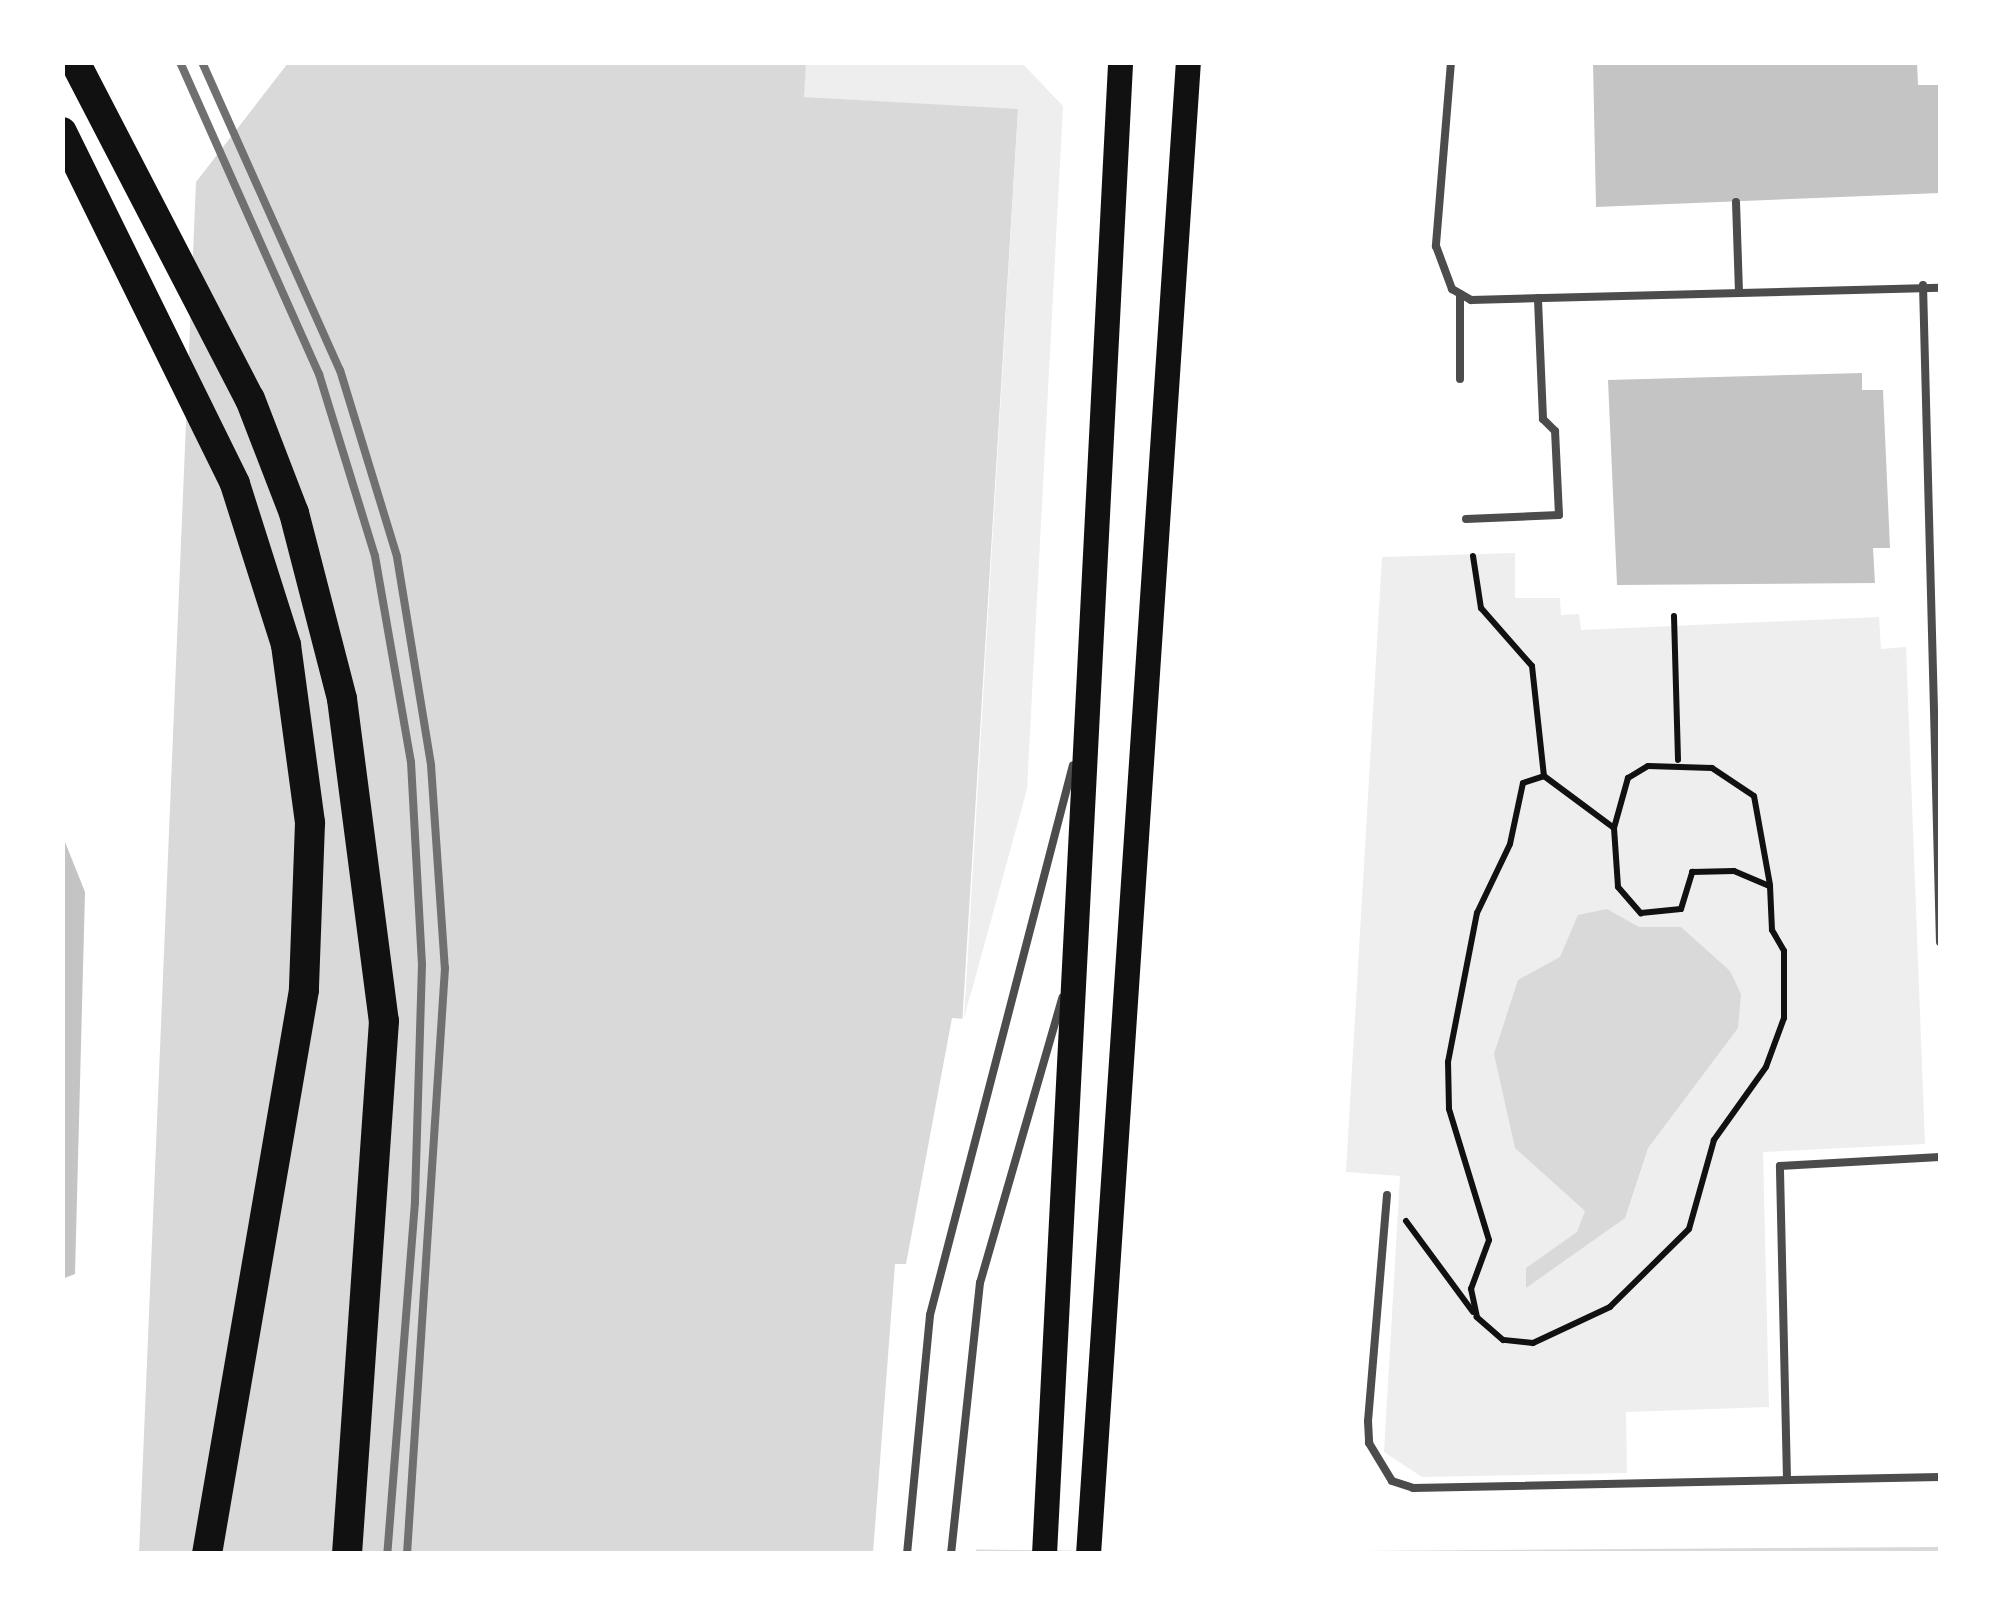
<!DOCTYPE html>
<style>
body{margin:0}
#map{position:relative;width:2003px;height:1616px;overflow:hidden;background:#fff;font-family:Rubik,sans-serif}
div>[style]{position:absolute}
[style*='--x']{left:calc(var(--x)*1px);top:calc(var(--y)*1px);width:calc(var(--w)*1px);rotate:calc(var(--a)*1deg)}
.green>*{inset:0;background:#eee}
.water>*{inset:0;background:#d9d9d9}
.pier>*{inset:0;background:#fff}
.building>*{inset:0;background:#c4c4c4}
.path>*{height:6px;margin:-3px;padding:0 3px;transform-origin:3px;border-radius:3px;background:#111}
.service>*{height:8px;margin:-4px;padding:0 4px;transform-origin:4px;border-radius:4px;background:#4c4c4c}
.primary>*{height:25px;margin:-12.5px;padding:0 12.5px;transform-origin:12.5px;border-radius:12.5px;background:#111}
.motorway>*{height:30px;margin:-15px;padding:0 15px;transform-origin:15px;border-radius:15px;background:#111}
.rail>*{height:8px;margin:-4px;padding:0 4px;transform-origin:4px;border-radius:4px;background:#707070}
span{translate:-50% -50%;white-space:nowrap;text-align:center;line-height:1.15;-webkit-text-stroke:10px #fff;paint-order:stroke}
.frame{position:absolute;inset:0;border:65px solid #fff;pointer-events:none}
</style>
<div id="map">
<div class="green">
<i style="clip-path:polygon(1021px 62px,1063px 106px,1027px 789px,964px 1019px,1018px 110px,803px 97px,806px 63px)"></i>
<i style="clip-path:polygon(1515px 553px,1515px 598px,1560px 598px,1561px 615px,1579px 614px,1581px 630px,1879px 617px,1881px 649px,1906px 647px,1925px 1144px,1763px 1152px,1769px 1407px,1626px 1412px,1627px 1473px,1422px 1477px,1384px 1452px,1400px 1176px,1346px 1172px,1382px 557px)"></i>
</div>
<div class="water">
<i style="clip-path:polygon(288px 63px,806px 63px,804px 97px,1018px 109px,930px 1549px,1269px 1553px,139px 1554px,196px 182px)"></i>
<i style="clip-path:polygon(1607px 909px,1639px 927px,1681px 927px,1730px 971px,1741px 994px,1738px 1028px,1648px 1148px,1625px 1218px,1526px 1288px,1526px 1268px,1577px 1232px,1585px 1211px,1515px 1148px,1494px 1054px,1518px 980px,1560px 957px,1578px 915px)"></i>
<i style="clip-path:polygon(1940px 1547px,1940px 1554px,1358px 1553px,1358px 1551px)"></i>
</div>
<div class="pier">
<i style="clip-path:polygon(970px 995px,935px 1545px,976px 1545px,976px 1554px,873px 1553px,895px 1264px,906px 1264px,952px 1018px,964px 1019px)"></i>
</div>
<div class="building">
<i style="clip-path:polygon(1593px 62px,1917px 62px,1918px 85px,1940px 85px,1940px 193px,1596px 207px)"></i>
<i style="clip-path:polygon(1862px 373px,1862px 390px,1883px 390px,1890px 548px,1873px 548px,1875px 583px,1617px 585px,1608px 380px)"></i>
<i style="clip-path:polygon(63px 837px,85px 892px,75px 1274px,62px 1279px)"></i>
</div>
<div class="path">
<i style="--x:1473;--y:556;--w:53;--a:81.3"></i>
<i style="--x:1481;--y:608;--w:77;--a:48.7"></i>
<i style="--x:1532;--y:666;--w:111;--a:83.8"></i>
<i style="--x:1544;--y:776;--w:87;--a:36.6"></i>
<i style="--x:1614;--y:828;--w:59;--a:86.1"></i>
<i style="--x:1618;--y:887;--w:35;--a:49"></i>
<i style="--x:1641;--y:913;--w:40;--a:-5.7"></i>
<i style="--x:1681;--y:909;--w:39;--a:-73"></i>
<i style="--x:1692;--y:872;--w:42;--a:-1.4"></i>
<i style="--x:1734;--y:871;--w:39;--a:23"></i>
<i style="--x:1770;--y:886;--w:44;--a:87.4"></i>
<i style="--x:1772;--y:930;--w:24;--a:60"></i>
<i style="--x:1784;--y:951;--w:67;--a:90"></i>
<i style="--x:1784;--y:1018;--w:52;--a:110.2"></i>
<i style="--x:1766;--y:1067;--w:90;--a:125.5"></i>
<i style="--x:1714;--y:1140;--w:92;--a:105.7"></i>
<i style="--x:1689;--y:1229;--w:111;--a:135.4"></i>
<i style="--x:1610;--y:1307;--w:85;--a:154.9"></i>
<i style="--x:1533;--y:1343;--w:30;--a:-174"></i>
<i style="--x:1503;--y:1340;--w:35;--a:-139"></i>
<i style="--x:1477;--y:1317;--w:29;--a:-102"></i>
<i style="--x:1471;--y:1289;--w:52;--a:-69.8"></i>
<i style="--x:1489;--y:1240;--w:137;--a:-107"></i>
<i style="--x:1449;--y:1109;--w:47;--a:-91.2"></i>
<i style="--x:1448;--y:1062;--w:152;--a:-79"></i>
<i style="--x:1477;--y:913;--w:76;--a:-64.4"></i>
<i style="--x:1510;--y:844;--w:62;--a:-78"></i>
<i style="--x:1523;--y:783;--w:22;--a:-18"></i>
<i style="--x:1674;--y:616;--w:144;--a:88.4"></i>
<i style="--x:1614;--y:828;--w:52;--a:-74.4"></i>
<i style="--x:1628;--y:778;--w:23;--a:-31"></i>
<i style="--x:1648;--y:766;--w:64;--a:1.8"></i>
<i style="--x:1712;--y:768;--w:50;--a:33.7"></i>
<i style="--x:1754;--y:796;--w:90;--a:79.8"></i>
<i style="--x:1406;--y:1221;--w:113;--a:53.6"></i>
</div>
<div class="service">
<i style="--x:1451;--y:62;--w:185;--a:94.7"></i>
<i style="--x:1436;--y:246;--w:46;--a:69.6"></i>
<i style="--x:1452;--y:289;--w:22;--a:30"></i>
<i style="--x:1471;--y:300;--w:469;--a:-1.5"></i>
<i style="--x:1736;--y:202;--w:89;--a:88.1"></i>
<i style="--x:1923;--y:285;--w:657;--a:88.52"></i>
<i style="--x:1460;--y:294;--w:85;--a:90"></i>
<i style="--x:1466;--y:519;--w:93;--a:-2.5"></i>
<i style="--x:1559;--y:515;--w:84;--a:-92.7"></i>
<i style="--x:1555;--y:431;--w:17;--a:-135"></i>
<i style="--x:1543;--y:419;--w:121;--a:-92.4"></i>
<i style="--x:1387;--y:1195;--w:227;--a:94.8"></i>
<i style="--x:1368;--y:1421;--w:22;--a:87"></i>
<i style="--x:1369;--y:1443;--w:44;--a:58.8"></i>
<i style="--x:1392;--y:1481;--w:22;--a:18"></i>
<i style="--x:1413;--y:1488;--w:527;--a:-1.2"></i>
<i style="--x:1787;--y:1479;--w:313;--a:-91.3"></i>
<i style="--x:1780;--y:1166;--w:160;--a:-3.2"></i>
<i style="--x:907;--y:1554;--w:240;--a:-84.5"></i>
<i style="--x:930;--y:1315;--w:568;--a:-75.43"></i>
<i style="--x:951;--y:1554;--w:273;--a:-83.9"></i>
<i style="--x:980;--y:1283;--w:297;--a:-73.9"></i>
</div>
<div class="primary">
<i style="--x:1044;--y:1554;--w:1494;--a:-87.08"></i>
<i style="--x:1088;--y:1554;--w:1495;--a:-86.17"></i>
</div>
<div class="motorway">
<i style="--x:75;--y:62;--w:380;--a:62.6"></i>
<i style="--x:250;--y:399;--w:122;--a:68.9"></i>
<i style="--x:294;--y:513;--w:192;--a:75.5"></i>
<i style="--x:342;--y:699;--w:325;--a:82.6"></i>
<i style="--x:384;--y:1021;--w:534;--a:93.97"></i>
<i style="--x:62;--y:132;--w:392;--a:63.8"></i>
<i style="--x:235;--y:484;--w:169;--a:72.4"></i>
<i style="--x:286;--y:645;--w:180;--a:82.3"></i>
<i style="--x:310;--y:823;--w:167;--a:92.1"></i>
<i style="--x:304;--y:990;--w:572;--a:99.76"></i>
</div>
<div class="rail">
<i style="--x:180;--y:62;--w:342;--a:66"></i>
<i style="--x:319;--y:374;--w:190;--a:72.9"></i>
<i style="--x:375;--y:556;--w:209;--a:80.1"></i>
<i style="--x:411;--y:762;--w:202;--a:86.9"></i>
<i style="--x:422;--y:964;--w:238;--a:91.7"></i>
<i style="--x:415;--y:1202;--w:353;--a:94.5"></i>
<i style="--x:202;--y:62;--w:338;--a:65.9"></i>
<i style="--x:340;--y:370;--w:195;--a:73"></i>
<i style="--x:397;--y:557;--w:211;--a:80.7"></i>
<i style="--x:431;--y:765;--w:203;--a:86.1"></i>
<i style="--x:445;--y:968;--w:587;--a:93.71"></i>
</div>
<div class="frame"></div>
</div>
